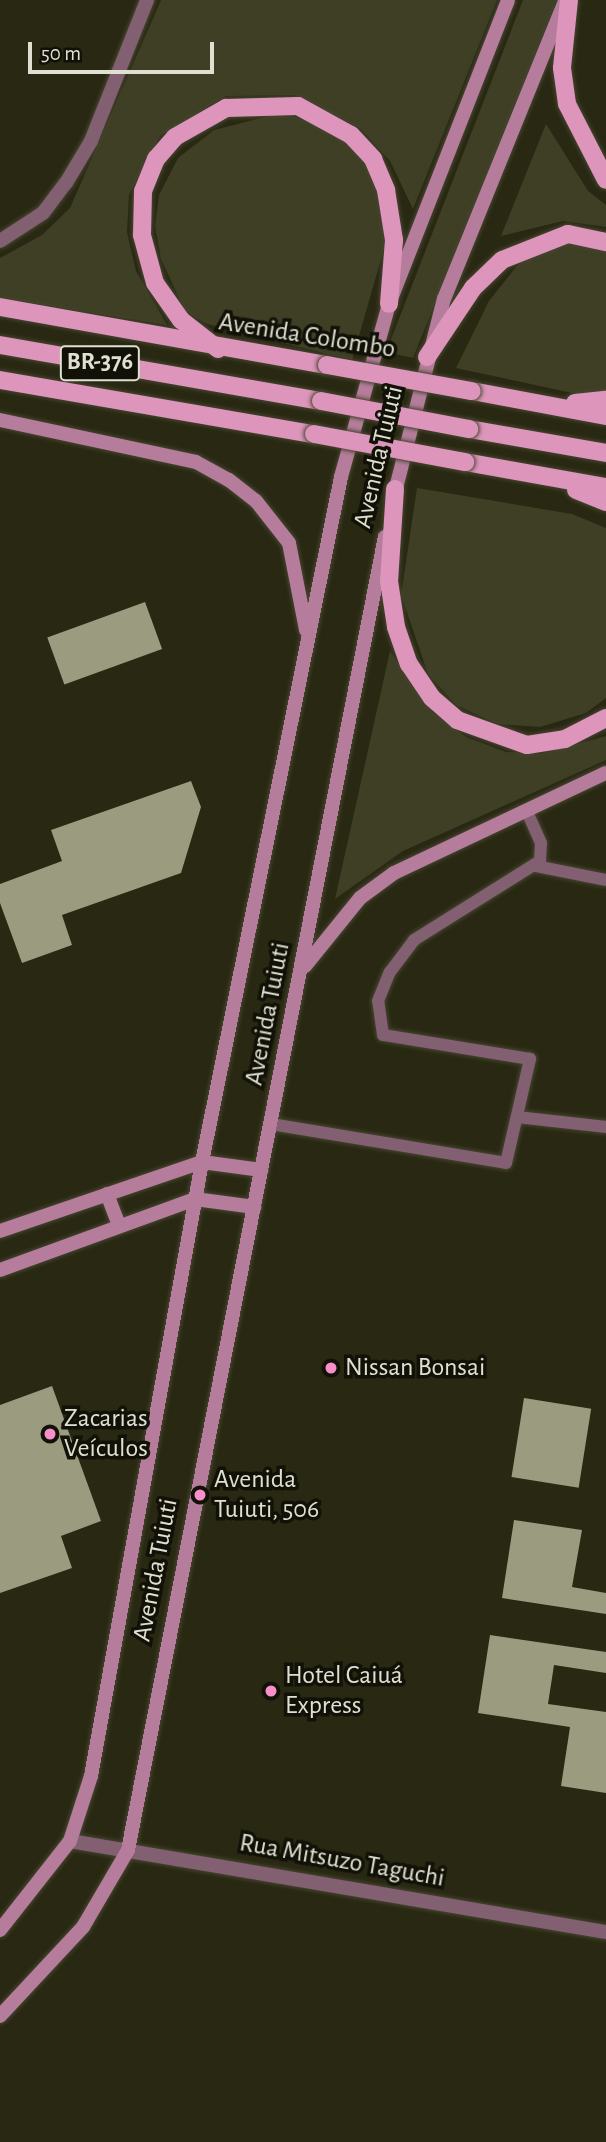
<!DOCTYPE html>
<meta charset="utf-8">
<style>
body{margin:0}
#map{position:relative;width:606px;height:2142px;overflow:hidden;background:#292812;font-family:"Alegreya Sans",sans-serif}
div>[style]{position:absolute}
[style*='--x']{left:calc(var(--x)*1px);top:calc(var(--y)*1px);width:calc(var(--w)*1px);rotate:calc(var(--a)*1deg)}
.green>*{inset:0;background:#3f3f25}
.building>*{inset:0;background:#9b9b80;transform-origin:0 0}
.roads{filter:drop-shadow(0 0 2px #464531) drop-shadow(0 0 2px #464531)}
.service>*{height:12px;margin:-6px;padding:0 6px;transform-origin:6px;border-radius:6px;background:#825f71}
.tertiary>*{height:14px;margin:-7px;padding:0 7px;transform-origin:7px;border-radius:7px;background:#825f71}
.secondary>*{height:14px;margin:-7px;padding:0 7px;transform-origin:7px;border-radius:7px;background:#b57d9b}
.primary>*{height:18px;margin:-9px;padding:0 9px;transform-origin:9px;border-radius:9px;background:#dd95bb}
.bridges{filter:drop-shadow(0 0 2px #464531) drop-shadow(0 0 2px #464531)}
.primary-bridge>*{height:18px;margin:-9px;padding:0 9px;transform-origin:9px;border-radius:9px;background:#dd95bb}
.dots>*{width:19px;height:19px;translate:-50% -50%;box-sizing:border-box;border:4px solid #111107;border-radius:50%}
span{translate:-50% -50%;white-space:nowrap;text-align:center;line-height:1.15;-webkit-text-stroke:7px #111107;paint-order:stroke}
.shield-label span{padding:2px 5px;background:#111107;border:2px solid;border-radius:5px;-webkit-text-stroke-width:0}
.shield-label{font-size:24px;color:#e0e0d2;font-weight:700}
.street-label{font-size:26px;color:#e0e0d2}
.poi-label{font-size:26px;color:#e0e0d2}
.left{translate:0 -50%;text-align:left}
.scale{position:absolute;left:28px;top:42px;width:186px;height:32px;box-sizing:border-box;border:4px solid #e0e0d2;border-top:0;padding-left:9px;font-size:21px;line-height:24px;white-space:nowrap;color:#e0e0d2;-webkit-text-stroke:5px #111107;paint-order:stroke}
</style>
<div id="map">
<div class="green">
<i style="clip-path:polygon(161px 0,497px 0,413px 209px,390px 161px,361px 129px,295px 95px,226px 96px,160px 136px,129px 195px,127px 232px,136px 271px,167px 325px,0 298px,0 258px,42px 235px,70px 208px)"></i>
<i style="clip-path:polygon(523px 0,557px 0,413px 358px,386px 352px)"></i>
<i style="clip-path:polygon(272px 115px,309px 118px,349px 143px,375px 175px,385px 209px,384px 249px,352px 360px,207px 324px,185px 311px,161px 259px,155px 226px,159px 195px,178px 158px,214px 130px)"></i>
<i style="clip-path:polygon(546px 124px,588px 191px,606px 205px,606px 227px,563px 221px,501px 236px)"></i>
<i style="clip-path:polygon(569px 242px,606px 250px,606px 391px,591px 397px,456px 368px,489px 301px,520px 262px)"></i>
<i style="clip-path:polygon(417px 488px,572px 514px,606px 528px,606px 698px,586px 713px,540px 727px,498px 724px,456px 705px,428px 674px,401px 595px)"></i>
<i style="clip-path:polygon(390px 651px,433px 713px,466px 737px,506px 752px,541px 754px,606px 736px,606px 760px,403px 851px,335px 899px)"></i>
</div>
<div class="building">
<i style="left:145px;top:602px;width:50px;height:104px;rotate:70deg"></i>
<i style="clip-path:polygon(191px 781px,201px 807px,181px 873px,62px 915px,72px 945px,22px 963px,0 903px,0 884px,62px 861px,51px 830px)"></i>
<i style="clip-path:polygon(52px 1386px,101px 1521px,61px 1536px,72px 1568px,0 1593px,0 1405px)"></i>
<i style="left:524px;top:1398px;width:68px;height:80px;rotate:9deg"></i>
<i style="clip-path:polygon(514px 1520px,582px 1530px,572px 1587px,606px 1593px,606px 1614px,502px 1598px)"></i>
<i style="clip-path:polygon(490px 1635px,606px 1652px,606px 1673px,554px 1665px,548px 1704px,606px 1712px,606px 1793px,561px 1786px,570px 1727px,478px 1713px)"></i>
</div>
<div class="roads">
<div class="service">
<i style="--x:536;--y:866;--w:71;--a:11.3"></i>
<i style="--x:517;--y:1117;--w:90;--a:6.4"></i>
<i style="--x:271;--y:1124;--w:238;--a:9.4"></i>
<i style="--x:506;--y:1163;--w:107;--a:-77"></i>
<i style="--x:530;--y:1059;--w:149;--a:-170.7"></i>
<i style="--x:383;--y:1035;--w:34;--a:-98"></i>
<i style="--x:378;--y:1001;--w:31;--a:-68"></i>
<i style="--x:390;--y:972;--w:40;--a:-53"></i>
<i style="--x:414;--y:940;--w:149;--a:-32.1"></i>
<i style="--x:540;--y:861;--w:18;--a:-87"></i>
<i style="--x:541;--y:843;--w:36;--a:-114"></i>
</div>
<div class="tertiary">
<i style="--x:0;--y:241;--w:51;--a:-33.1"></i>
<i style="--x:43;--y:213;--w:38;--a:-53"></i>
<i style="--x:66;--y:183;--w:49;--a:-59.2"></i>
<i style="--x:91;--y:141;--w:152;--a:-68.3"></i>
<i style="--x:70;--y:1841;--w:544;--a:9.64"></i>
</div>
<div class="secondary">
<i style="--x:0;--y:420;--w:200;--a:12.1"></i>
<i style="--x:196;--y:462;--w:38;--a:29"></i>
<i style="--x:229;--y:480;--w:34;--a:38"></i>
<i style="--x:256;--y:501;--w:53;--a:51.8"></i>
<i style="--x:289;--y:543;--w:89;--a:78.9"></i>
<i style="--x:393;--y:500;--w:207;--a:-75.8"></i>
<i style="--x:444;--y:299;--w:322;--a:-67.9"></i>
<i style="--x:305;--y:966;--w:87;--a:-51"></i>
<i style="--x:360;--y:898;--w:42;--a:-36.3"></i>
<i style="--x:394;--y:873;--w:234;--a:-25.3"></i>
<i style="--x:107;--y:1194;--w:34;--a:69"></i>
<i style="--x:0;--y:1231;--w:213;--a:-18.9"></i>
<i style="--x:202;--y:1162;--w:60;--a:7.7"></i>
<i style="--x:0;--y:1270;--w:208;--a:-20"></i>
<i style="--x:195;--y:1199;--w:60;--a:7.7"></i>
<i style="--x:0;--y:1930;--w:113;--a:-51.8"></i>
<i style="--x:70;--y:1841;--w:68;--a:-72.1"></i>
<i style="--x:91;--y:1776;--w:624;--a:-79.75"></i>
<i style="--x:202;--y:1162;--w:699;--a:-78.53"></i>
<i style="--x:341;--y:477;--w:180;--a:-74.5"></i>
<i style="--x:389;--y:304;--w:326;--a:-68.6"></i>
<i style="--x:0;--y:2016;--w:122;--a:-47"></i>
<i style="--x:83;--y:1927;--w:89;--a:-59.7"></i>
<i style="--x:128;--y:1850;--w:1338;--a:-78.93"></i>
</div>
<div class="primary">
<i style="--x:569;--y:0;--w:68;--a:95.9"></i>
<i style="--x:562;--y:68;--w:36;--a:82"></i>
<i style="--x:567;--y:104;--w:85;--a:62.8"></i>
<i style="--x:0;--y:307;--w:332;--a:10.1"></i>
<i style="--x:0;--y:345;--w:326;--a:9.9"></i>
<i style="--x:218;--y:349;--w:47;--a:-141.9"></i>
<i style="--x:181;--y:320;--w:45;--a:-125.1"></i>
<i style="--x:155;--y:283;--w:50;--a:-105.2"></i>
<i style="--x:142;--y:235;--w:44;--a:-88.7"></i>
<i style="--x:143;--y:191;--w:35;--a:-68"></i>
<i style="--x:156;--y:159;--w:29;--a:-49"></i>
<i style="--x:175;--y:137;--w:59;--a:-29.6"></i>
<i style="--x:226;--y:108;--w:72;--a:-1.6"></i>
<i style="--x:298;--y:106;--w:60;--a:28.7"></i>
<i style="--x:351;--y:135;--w:33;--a:47"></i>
<i style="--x:373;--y:159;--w:34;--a:67"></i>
<i style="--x:386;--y:190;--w:51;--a:80.9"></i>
<i style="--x:394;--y:240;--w:64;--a:94.5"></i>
<i style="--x:427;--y:357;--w:83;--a:-56.3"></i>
<i style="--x:473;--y:288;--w:40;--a:-44"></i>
<i style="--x:502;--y:260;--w:71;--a:-21.5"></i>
<i style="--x:568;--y:234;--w:39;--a:12"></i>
<i style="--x:0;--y:380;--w:319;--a:9.8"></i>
<i style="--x:472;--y:391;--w:136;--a:10.6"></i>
<i style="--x:575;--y:403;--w:31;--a:-6"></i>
<i style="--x:469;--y:429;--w:139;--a:9.9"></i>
<i style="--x:465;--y:462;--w:143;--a:10.1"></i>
<i style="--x:395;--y:489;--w:92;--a:93.7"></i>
<i style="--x:389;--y:581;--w:47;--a:81.3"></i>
<i style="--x:396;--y:627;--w:39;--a:71"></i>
<i style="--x:409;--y:664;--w:41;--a:55.9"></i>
<i style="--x:432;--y:698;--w:33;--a:41"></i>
<i style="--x:457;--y:720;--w:74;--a:19.7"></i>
<i style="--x:527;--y:745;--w:38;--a:-9"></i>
<i style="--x:565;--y:739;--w:46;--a:-27.1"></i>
<i style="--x:576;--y:490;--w:32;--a:22"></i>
</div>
</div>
<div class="bridges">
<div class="primary-bridge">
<i style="--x:327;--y:365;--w:147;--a:10.2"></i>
<i style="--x:321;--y:401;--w:151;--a:10.7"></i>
<i style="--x:314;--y:434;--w:154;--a:10.5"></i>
</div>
</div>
<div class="dots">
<i style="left:331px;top:1368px;background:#f98fc9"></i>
<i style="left:50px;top:1434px;background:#f98fc9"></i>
<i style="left:200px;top:1495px;background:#f98fc9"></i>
<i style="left:271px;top:1691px;background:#f98fc9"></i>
</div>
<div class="shield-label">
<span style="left:100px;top:363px">BR-376</span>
</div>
<div class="street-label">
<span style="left:307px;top:336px;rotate:9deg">Avenida Colombo</span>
<span style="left:379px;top:457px;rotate:-77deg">Avenida Tuiuti</span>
<span style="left:268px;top:1014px;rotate:-79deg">Avenida Tuiuti</span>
<span style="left:156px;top:1570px;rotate:-79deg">Avenida Tuiuti</span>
<span style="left:342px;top:1861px;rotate:10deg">Rua Mitsuzo Taguchi</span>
</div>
<div class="poi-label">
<span class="left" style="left:345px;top:1368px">Nissan Bonsai</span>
<span class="left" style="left:64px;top:1434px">Zacarias<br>Veículos</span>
<span class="left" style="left:214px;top:1495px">Avenida<br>Tuiuti, 506</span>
<span class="left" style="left:285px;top:1691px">Hotel Caiuá<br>Express</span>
</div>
<div class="scale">50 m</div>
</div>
